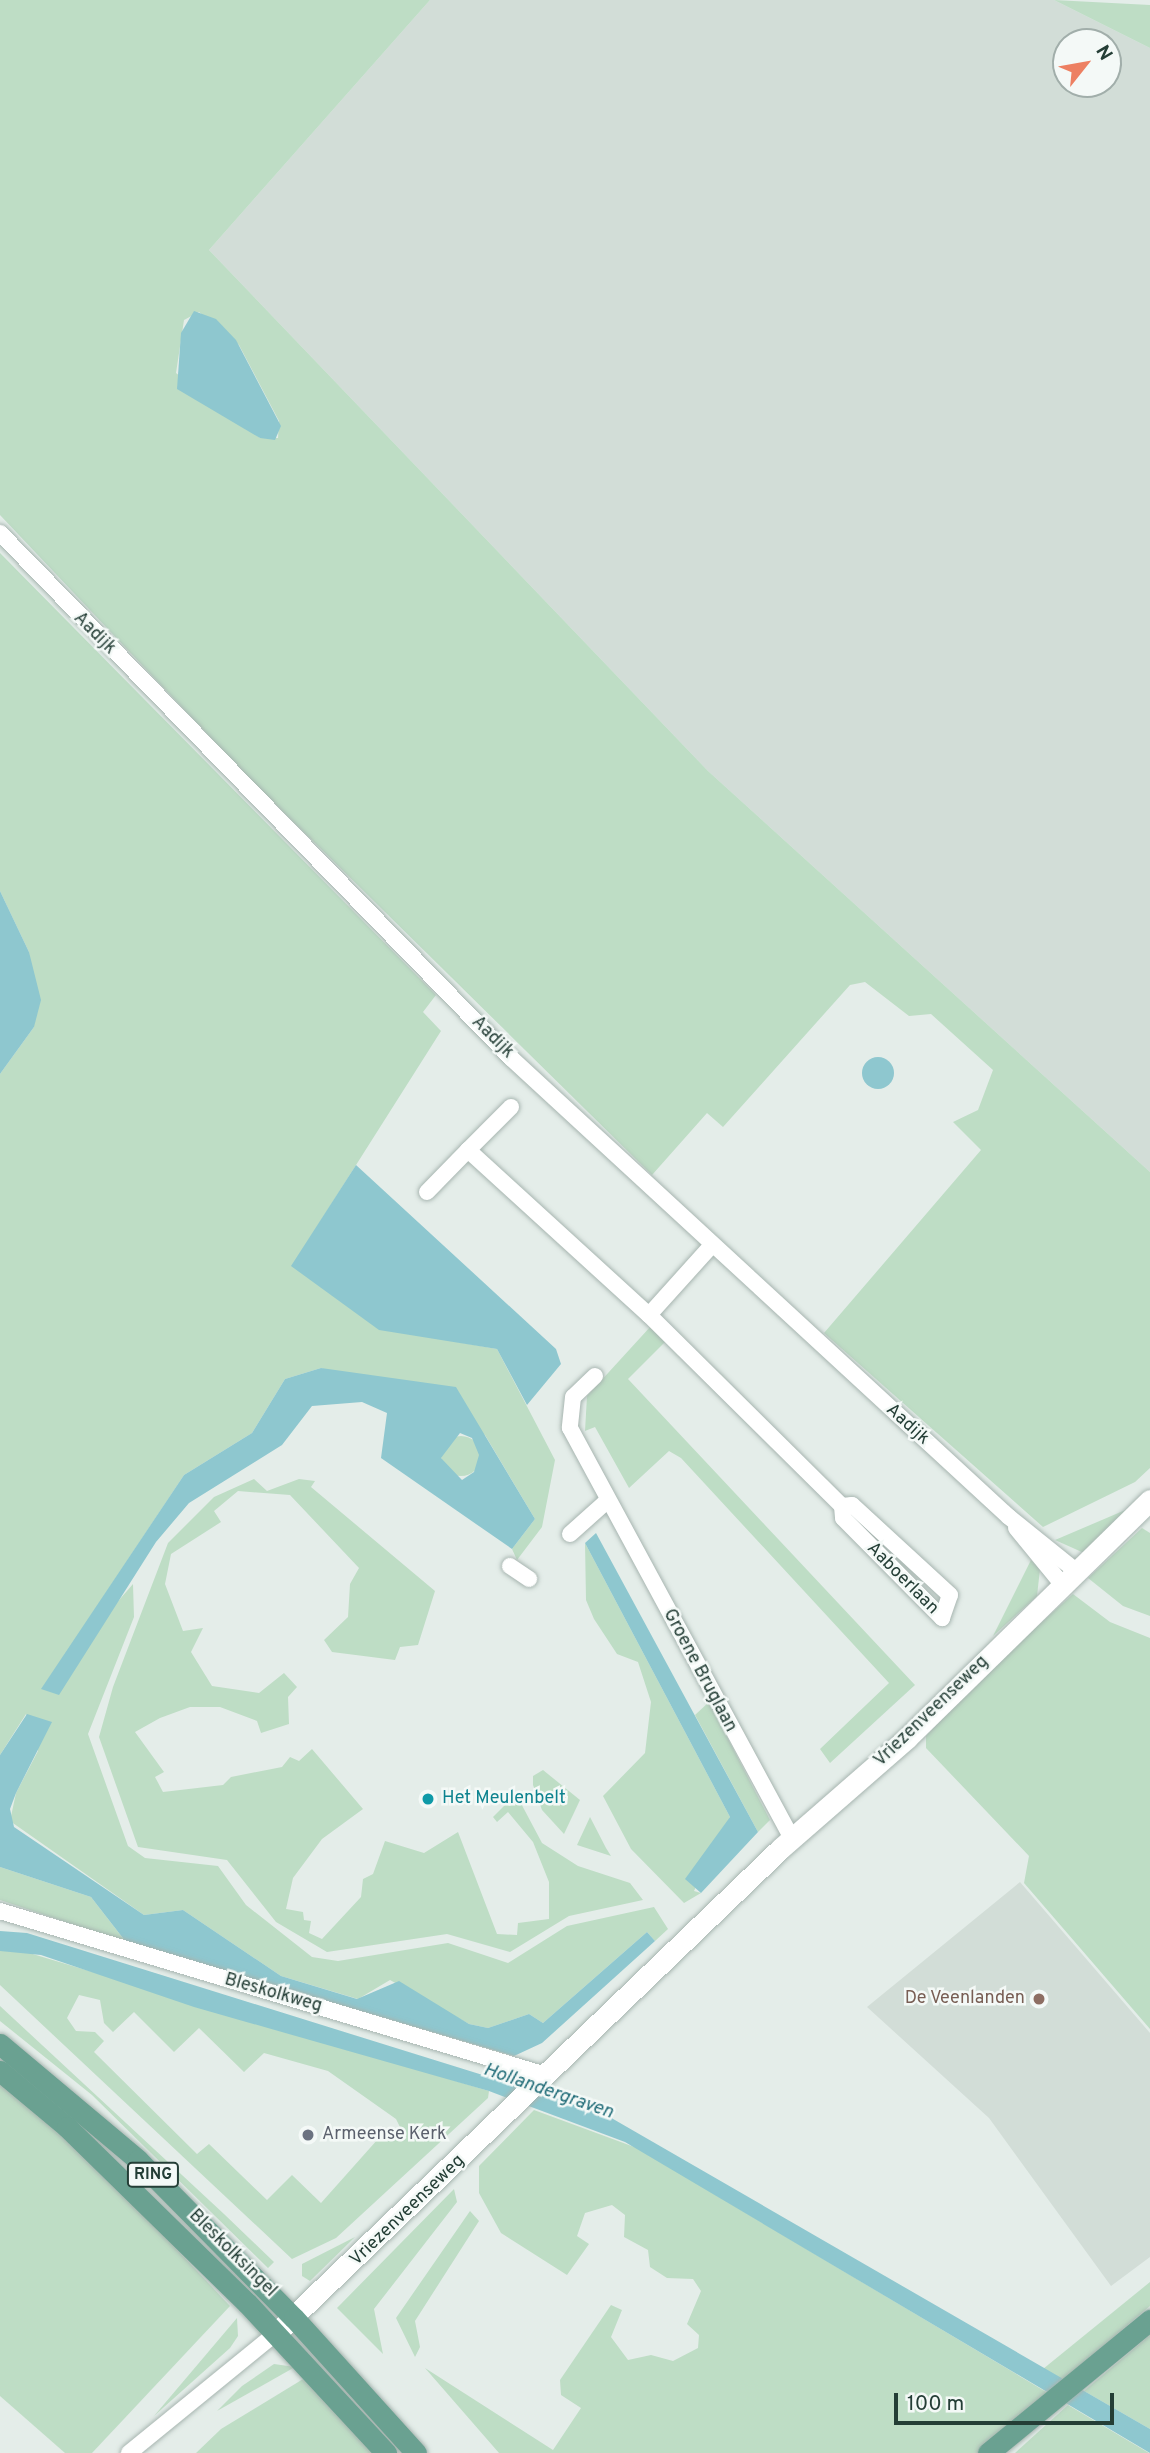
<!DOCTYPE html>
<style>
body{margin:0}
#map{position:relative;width:1150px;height:2453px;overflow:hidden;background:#e4ede9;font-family:Overpass,sans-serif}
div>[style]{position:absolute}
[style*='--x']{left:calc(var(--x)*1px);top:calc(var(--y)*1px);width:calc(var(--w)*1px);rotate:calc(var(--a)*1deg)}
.built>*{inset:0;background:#d2ddd7}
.green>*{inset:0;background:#beddc5}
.round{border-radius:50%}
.water>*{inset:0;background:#8ec7cf}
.roads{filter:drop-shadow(0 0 2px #a7b5b0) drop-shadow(0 0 2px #a7b5b0)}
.street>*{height:16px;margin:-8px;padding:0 8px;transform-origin:8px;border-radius:8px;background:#fff}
.secondary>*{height:21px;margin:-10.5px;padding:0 10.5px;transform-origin:10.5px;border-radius:10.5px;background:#fff}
.primary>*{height:21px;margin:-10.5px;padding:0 10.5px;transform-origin:10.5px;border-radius:10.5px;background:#6aa191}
.dots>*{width:19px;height:19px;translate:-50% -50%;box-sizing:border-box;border:4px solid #f4f9f7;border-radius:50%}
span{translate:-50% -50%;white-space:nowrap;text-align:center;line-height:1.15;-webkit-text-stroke:5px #f4f9f7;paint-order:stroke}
.shield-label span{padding:2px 5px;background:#f4f9f7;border:2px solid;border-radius:5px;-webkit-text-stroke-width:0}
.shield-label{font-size:16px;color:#243e36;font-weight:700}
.street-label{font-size:18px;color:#243e36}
.culture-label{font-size:18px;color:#0d838f}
.left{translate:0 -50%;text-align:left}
.education-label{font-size:18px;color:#785e54}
.right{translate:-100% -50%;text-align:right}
.worship-label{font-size:18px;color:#5b616d}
.water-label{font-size:19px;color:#206c78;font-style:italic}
.north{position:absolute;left:1052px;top:28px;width:70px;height:70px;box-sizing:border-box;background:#f4f9f7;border:2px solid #a1aeaa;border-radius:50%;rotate:59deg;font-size:19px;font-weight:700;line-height:28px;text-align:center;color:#243e36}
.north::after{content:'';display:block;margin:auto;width:24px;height:32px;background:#ed8062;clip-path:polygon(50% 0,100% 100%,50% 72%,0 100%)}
.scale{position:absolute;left:894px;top:2393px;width:220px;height:32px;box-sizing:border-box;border:4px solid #243e36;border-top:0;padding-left:9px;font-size:21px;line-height:24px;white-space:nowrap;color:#243e36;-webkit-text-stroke:5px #f4f9f7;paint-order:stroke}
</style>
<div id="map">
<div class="built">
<i style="clip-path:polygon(evenodd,430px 0,1054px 0,1150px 48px,1150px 1172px,708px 771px,209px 250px,430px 0,1066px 42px,1108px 42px,1108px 84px,1066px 84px,1066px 42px)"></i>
<i style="clip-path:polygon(1020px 1882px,1150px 2033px,1150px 2257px,1111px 2286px,989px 2118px,867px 2007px)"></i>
</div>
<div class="green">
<i style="clip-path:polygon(evenodd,0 0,430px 0,209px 250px,708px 771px,1150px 1172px,1150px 1468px,1135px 1482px,1043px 1527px,824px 1333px,981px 1150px,953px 1122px,978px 1110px,993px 1070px,931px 1014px,909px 1016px,865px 982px,850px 985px,723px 1127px,707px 1113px,652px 1175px,248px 777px,0 515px,0 0,199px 312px,239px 345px,279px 421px,278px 438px,260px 438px,176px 373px,184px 320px,199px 312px)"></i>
<i style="clip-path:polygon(1054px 0,1150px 5px,1150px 48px)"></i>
<i style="clip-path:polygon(0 553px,436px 995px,423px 1012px,441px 1031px,292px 1266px,452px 1341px,497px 1349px,555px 1460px,542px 1527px,517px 1560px,512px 1549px,535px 1519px,485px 1435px,321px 1368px,285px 1379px,252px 1433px,184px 1475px,42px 1689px,133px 1584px,134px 1617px,88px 1734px,128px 1846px,145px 1858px,218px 1866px,246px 1905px,312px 1957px,338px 1961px,448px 1943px,508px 1963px,567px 1926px,654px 1907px,668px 1929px,655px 1941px,647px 1932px,543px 2023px,529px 2014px,488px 2028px,469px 2024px,390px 1980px,358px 1999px,281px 1976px,183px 1910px,144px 1915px,10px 1821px,16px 1793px,38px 1751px,26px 1714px,0 1755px,0 1074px,34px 1027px,29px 952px,0 891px)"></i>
<i style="clip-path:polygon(651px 1326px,666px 1341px,628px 1379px,915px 1685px,830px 1763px,820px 1749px,889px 1683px,681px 1458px,669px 1451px,629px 1488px,595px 1427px,585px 1431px,587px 1396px)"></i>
<i class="round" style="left:441px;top:1436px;width:40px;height:40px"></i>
<i style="clip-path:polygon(254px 1479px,267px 1491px,299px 1479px,315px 1481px,311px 1487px,435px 1591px,418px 1645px,400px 1647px,395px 1660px,332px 1652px,324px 1640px,348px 1617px,350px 1584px,359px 1568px,290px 1495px,238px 1491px,214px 1511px,221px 1522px,171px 1554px,165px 1584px,183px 1631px,203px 1628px,191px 1652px,212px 1686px,259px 1693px,284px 1673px,297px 1687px,288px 1697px,289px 1724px,261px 1733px,257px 1721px,220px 1707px,190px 1707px,160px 1718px,135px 1732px,164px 1772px,155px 1777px,163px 1792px,223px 1785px,231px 1777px,282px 1767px,290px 1757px,299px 1761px,312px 1749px,363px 1809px,322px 1839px,293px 1878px,286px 1909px,303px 1912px,304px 1920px,311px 1921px,309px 1933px,322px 1939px,361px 1897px,363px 1879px,373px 1874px,385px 1841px,424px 1853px,458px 1832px,497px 1934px,517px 1935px,518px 1923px,549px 1919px,549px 1882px,533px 1842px,508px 1812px,497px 1822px,493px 1817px,516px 1794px,542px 1843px,578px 1866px,630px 1883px,643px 1900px,569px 1916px,510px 1952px,447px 1934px,327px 1952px,276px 1922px,227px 1860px,138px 1847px,99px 1737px,113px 1687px,168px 1543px,214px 1497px)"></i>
<i style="clip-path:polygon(1130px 1508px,1084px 1553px,1055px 1540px)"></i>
<i style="clip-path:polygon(1142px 1528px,1150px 1533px,1150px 1616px,1123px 1606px,1088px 1578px)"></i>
<i style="clip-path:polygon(585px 1543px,730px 1817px,694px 1891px,701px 1893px,684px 1903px,631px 1849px,603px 1796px,645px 1753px,651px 1702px,638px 1662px,617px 1654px,594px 1619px,586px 1600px)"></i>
<i style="clip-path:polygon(1031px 1560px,1040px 1569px,1037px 1596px,993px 1636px)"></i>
<i style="clip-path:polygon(1073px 1594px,1110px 1622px,1150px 1638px,1150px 2029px,1024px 1883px,1029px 1856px,926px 1748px,926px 1736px,987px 1671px)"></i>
<i style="clip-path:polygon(709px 1702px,770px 1820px,758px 1832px,695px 1715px)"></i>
<i style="clip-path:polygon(543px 1770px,580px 1800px,564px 1834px,542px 1810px,533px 1785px,533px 1776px)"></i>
<i style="clip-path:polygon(590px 1817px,606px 1848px,611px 1856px,577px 1845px)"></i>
<i style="clip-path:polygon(0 1867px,91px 1897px,126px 1942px,0 1900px)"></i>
<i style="clip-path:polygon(evenodd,16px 1949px,489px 2091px,488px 2098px,336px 2238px,292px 2259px,0 1985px,0 1951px,16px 1949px,79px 1995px,100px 2000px,104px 2023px,113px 2032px,134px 2012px,174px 2052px,199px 2028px,244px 2072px,264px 2053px,328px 2071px,396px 2119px,403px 2133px,393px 2140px,376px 2129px,378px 2139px,321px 2203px,292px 2175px,267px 2200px,209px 2144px,197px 2154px,94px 2052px,104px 2041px,95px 2032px,76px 2031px,67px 2018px,79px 1995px)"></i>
<i style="clip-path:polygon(0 2006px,224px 2214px,274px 2262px,268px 2268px,92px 2095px,0 2021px)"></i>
<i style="clip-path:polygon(0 2077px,64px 2130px,230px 2306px,92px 2453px,65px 2453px,0 2396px)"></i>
<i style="clip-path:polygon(534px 2110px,637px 2148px,1048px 2393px,979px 2453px,499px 2453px,425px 2368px,553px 2450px,581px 2408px,561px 2395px,560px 2380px,611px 2305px,622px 2310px,611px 2337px,628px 2360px,651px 2355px,673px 2361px,698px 2348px,699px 2335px,687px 2324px,701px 2291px,693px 2279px,667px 2278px,650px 2267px,648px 2250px,624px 2237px,625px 2215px,612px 2205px,585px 2213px,577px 2236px,589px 2244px,567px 2275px,501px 2233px,479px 2193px,479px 2166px)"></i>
<i style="clip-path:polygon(454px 2189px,457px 2202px,374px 2309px,383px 2354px,337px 2308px)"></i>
<i style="clip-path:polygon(470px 2211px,479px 2221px,415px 2321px,420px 2347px,415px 2357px,396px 2318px)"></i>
<i style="clip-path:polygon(355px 2237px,310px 2281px,302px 2276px,302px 2264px)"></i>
<i style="clip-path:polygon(1150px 2282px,1150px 2306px,1063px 2380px,1043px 2369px)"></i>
<i style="clip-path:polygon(237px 2318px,238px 2336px,230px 2348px,154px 2416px)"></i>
<i style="clip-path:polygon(1150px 2335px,1150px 2429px,1084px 2391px)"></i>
<i style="clip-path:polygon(274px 2364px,295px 2367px,217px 2411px,242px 2386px)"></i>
<i style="clip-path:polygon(313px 2373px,378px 2453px,196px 2453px,221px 2429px)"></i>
<i style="clip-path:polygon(1068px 2405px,1149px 2453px,1015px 2453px)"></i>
</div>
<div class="water">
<i style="clip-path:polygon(194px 311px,216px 319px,236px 340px,281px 426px,275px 440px,260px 438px,177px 389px,181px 333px)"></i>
<i style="clip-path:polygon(0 891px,29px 952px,41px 1000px,34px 1027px,0 1074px)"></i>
<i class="round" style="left:862px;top:1057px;width:32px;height:32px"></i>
<i style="clip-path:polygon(356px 1165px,556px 1349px,561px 1364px,527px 1405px,497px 1349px,379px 1330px,291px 1266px)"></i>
<i style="clip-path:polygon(evenodd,321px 1368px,456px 1387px,535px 1519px,512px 1549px,381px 1458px,387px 1413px,362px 1402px,312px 1406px,282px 1445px,189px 1503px,156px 1542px,59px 1695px,41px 1689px,184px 1475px,252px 1433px,285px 1379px,321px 1368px,460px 1433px,472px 1438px,479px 1455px,474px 1472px,462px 1480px,441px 1458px,460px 1433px)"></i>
<i style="clip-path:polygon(596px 1533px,758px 1832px,701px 1893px,685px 1879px,730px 1817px,585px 1543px)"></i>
<i style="clip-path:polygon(27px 1714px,52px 1722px,16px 1793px,10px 1809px,14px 1827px,144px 1915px,183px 1910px,281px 1976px,357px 1999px,399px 1981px,469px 2024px,488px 2028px,529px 2014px,543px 2023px,647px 1932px,655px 1941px,542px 2043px,514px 2056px,126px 1942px,91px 1897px,0 1867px,0 1755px)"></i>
<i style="clip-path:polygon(0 1931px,27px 1933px,601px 2112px,1150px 2429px,1150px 2453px,625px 2142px,489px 2091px,194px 2007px,41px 1955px,0 1951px)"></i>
</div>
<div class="roads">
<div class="street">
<i style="--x:0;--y:533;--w:733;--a:45.77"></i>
<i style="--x:511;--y:1058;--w:677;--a:42.67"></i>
<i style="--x:1009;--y:1517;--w:86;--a:38.9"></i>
<i style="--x:511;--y:1107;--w:61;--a:135"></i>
<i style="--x:468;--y:1150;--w:245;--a:42.4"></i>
<i style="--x:649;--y:1315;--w:272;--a:44.7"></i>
<i style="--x:842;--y:1506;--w:12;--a:85"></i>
<i style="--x:843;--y:1518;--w:141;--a:45.3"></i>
<i style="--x:942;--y:1618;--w:24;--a:-71"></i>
<i style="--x:950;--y:1595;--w:133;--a:-137.4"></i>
<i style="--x:852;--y:1505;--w:10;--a:174"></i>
<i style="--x:427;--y:1192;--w:59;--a:-45.7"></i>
<i style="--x:649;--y:1315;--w:94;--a:-48"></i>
<i style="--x:595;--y:1376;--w:30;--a:136"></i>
<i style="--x:573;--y:1397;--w:31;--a:96"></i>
<i style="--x:570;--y:1428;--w:468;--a:61.6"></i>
<i style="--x:1016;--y:1528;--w:72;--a:50.6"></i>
<i style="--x:570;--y:1534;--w:51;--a:-41.8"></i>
<i style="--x:510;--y:1566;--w:23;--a:34"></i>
<i style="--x:0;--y:1911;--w:570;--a:16.72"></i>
<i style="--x:129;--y:2453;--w:190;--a:-39.2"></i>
</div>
<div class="secondary">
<i style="--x:276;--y:2333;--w:700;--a:-43.84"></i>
<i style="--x:781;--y:1848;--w:167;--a:-41.1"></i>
<i style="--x:907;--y:1738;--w:340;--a:-44.4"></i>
</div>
<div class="primary">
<i style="--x:0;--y:2044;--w:180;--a:40"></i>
<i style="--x:138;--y:2160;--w:222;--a:45.4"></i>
<i style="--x:294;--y:2318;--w:182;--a:47.9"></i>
<i style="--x:0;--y:2071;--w:87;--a:39.9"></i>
<i style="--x:67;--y:2127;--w:252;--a:44.4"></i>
<i style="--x:247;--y:2303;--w:205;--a:47.2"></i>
<i style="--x:988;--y:2453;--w:210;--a:-39.4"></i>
</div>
</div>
<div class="dots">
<i style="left:428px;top:1799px;background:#0f9aa8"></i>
<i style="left:1039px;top:1999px;background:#8d6e63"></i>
<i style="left:308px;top:2135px;background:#6b7280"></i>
</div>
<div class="shield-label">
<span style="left:153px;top:2175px">RING</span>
</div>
<div class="street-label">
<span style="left:94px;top:634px;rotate:45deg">Aadijk</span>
<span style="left:492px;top:1038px;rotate:45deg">Aadijk</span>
<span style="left:907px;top:1425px;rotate:42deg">Aadijk</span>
<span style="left:902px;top:1579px;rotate:45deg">Aaboerlaan</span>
<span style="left:699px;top:1671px;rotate:62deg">Groene Bruglaan</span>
<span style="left:932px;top:1712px;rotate:-44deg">Vriezenveenseweg</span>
<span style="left:273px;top:1994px;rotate:16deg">Bleskolkweg</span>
<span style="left:408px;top:2211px;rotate:-44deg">Vriezenveenseweg</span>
<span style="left:232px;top:2254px;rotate:45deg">Bleskolksingel</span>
</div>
<div class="culture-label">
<span class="left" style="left:442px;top:1799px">Het Meulenbelt</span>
</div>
<div class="education-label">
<span class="right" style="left:1025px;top:1999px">De Veenlanden</span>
</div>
<div class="worship-label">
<span class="left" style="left:322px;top:2135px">Armeense Kerk</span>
</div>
<div class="water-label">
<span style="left:548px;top:2092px;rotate:19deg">Hollandergraven</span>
</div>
<div class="north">N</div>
<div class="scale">100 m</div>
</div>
